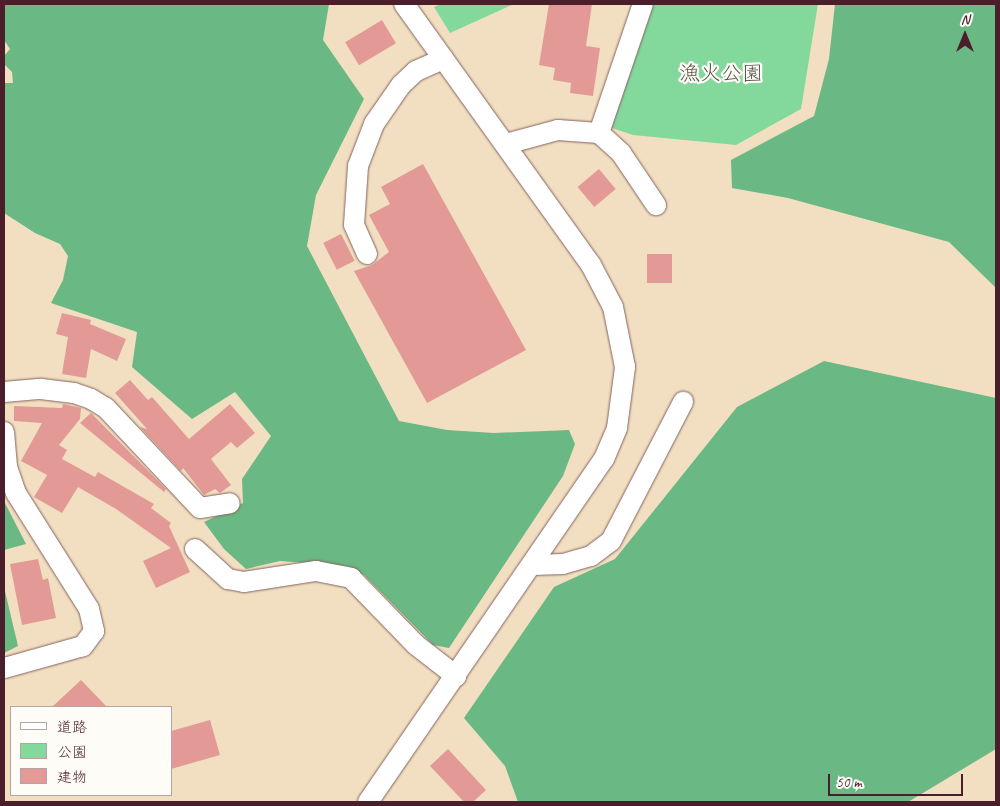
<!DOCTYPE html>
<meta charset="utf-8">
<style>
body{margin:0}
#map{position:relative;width:1000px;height:806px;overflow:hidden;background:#f2dfc1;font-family:Caveat,"Klee One",sans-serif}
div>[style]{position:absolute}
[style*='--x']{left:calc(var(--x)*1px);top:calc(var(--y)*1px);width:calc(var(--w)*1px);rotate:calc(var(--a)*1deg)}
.green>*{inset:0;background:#83d89b}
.forest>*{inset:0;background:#6ab883}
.building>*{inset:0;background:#e39a96;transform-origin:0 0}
.roads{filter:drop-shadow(0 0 1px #856260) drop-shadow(0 0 1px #856260)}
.minor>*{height:20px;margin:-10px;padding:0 10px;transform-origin:10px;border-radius:10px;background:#fff}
span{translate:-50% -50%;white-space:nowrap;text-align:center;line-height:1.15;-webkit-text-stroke:4.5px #fdfcf7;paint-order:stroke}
.park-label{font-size:21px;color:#5b564d}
.frame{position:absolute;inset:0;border:5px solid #4a1f2b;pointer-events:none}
.legend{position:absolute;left:10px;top:706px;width:162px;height:90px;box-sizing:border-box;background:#fdfcf7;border:1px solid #b5a4a5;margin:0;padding:6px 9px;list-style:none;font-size:15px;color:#4a1f2b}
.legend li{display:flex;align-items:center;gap:10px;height:25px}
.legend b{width:25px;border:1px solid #b5a4a5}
.north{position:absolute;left:940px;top:10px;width:50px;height:50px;-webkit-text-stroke:4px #fdfcf7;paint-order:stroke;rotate:0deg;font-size:14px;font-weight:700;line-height:20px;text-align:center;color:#4a1f2b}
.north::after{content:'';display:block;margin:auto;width:18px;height:22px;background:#4a1f2b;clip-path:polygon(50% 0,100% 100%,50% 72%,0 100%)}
.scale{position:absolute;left:828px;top:774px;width:135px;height:22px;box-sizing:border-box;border:2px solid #4a1f2b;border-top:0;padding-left:6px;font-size:15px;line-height:18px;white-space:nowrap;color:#4a1f2b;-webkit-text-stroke:4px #fdfcf7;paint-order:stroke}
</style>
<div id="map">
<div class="green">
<i style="clip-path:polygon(441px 4px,514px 4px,450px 33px,434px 7px)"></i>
<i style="clip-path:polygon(633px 4px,818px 4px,801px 109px,736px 145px,633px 135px,594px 122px)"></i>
</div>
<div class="forest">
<i style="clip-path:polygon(4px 4px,329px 4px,323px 40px,364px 99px,316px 195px,307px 246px,399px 421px,447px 430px,494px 433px,569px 430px,575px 444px,563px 476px,449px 648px,433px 645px,364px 575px,347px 566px,280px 561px,246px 569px,224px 549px,204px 522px,243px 503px,242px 479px,271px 436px,235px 392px,192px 419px,132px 367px,137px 332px,51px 303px,63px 280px,68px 256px,60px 244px,35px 233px,4px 213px,4px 83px,13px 83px,12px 72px,4px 64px,4px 56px,10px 49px,4px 40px)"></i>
<i style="clip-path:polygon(835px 4px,996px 4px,996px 288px,949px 242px,788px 198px,732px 188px,731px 160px,814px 116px,829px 59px)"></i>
<i style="clip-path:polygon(824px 361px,996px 398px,996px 749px,908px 802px,518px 802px,505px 766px,464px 718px,554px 587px,615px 559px,737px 407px)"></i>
<i style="clip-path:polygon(4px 501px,26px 544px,4px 550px)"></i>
<i style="clip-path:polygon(4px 587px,18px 646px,4px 653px)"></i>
</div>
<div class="building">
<i style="clip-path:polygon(549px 4px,592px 4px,586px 46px,600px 48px,593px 96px,570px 93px,571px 83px,553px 80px,555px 68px,539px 65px)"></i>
<i style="left:382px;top:20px;width:27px;height:43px;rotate:59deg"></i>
<i style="clip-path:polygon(423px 164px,526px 350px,427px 403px,354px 271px,372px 265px,389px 252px,369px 215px,390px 204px,381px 187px)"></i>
<i style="left:599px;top:169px;width:26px;height:28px;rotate:50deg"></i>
<i style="left:341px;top:234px;width:30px;height:20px;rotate:63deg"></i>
<i style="left:647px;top:254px;width:25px;height:29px"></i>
<i style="clip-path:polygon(62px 313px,91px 320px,90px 324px,126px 339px,117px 361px,91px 349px,86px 378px,62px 374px,68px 337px,56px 334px)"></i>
<i style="clip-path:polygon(130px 380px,148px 400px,152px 397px,189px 439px,230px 404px,255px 433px,237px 448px,231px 442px,211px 459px,231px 485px,220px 493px,215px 489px,204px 495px,183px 468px,181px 471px,140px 427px,147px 429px,115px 393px)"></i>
<i style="clip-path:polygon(63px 404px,81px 408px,80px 419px,59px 445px,67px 450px,62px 459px,95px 477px,98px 472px,154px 504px,151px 508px,171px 523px,169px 526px,190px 572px,156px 588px,143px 561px,171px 548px,116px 509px,78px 487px,62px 513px,34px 497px,47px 475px,21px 461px,42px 423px,14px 421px,14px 406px,62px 408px)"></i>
<i style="clip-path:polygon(91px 413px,166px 489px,164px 492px,80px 423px)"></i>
<i style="clip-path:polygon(38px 559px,43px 580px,48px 578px,56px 618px,22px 625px,10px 564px)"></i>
<i style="clip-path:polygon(81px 680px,107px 707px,52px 707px)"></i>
<i style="clip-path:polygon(210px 720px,220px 755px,171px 769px,171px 731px)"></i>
<i style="clip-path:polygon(448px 749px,486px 790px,473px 802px,464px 802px,430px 766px)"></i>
</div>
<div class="roads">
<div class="minor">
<i style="--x:599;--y:133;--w:136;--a:-71.2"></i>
<i style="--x:506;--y:144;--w:54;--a:-15.1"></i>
<i style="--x:558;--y:130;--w:41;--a:4.2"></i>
<i style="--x:599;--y:133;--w:30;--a:42"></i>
<i style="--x:621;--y:153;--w:63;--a:56.1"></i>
<i style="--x:367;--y:254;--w:32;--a:-114"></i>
<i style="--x:354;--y:225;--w:59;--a:-86.1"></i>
<i style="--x:358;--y:166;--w:45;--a:-69.1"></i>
<i style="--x:374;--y:124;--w:47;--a:-55.3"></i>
<i style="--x:401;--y:85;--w:21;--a:-43"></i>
<i style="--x:416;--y:71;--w:30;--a:-24"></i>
<i style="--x:4;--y:392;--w:37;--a:-5"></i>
<i style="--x:41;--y:389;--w:33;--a:7"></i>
<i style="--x:74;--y:393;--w:18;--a:19"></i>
<i style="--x:91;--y:399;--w:17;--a:31"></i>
<i style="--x:106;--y:408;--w:137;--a:46.8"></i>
<i style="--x:200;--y:508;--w:30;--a:-9"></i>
<i style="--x:4;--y:432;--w:35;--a:85"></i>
<i style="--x:7;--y:467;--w:28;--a:71"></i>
<i style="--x:16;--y:493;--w:137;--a:57.8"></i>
<i style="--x:89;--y:609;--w:23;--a:77"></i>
<i style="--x:94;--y:631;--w:19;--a:126"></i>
<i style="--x:83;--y:646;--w:82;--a:164.4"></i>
<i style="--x:195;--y:549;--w:45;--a:42.3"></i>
<i style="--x:228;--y:579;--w:16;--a:11"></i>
<i style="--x:244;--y:582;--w:73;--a:-8.7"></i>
<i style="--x:316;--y:571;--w:36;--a:11"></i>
<i style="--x:351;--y:578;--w:93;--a:45.9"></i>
<i style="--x:416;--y:645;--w:51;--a:37.8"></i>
<i style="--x:533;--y:565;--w:30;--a:-2"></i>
<i style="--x:563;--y:564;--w:29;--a:-16"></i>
<i style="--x:591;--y:556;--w:25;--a:-37"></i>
<i style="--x:611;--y:541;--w:157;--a:-62.6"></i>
<i style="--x:368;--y:802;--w:416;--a:-55.5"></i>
<i style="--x:604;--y:459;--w:34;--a:-67"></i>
<i style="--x:617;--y:428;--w:62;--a:-82.5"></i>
<i style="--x:625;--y:367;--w:61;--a:-101.3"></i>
<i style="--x:613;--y:307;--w:47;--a:-117.6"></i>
<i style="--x:591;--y:265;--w:321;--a:-125.6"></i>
</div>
</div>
<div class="park-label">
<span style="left:721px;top:73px">漁火公園</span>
</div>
<div class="frame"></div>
<ul class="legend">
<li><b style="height:6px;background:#fff"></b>道路</li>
<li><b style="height:14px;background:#83d89b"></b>公園</li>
<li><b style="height:14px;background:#e39a96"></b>建物</li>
</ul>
<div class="north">N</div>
<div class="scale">50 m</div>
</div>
